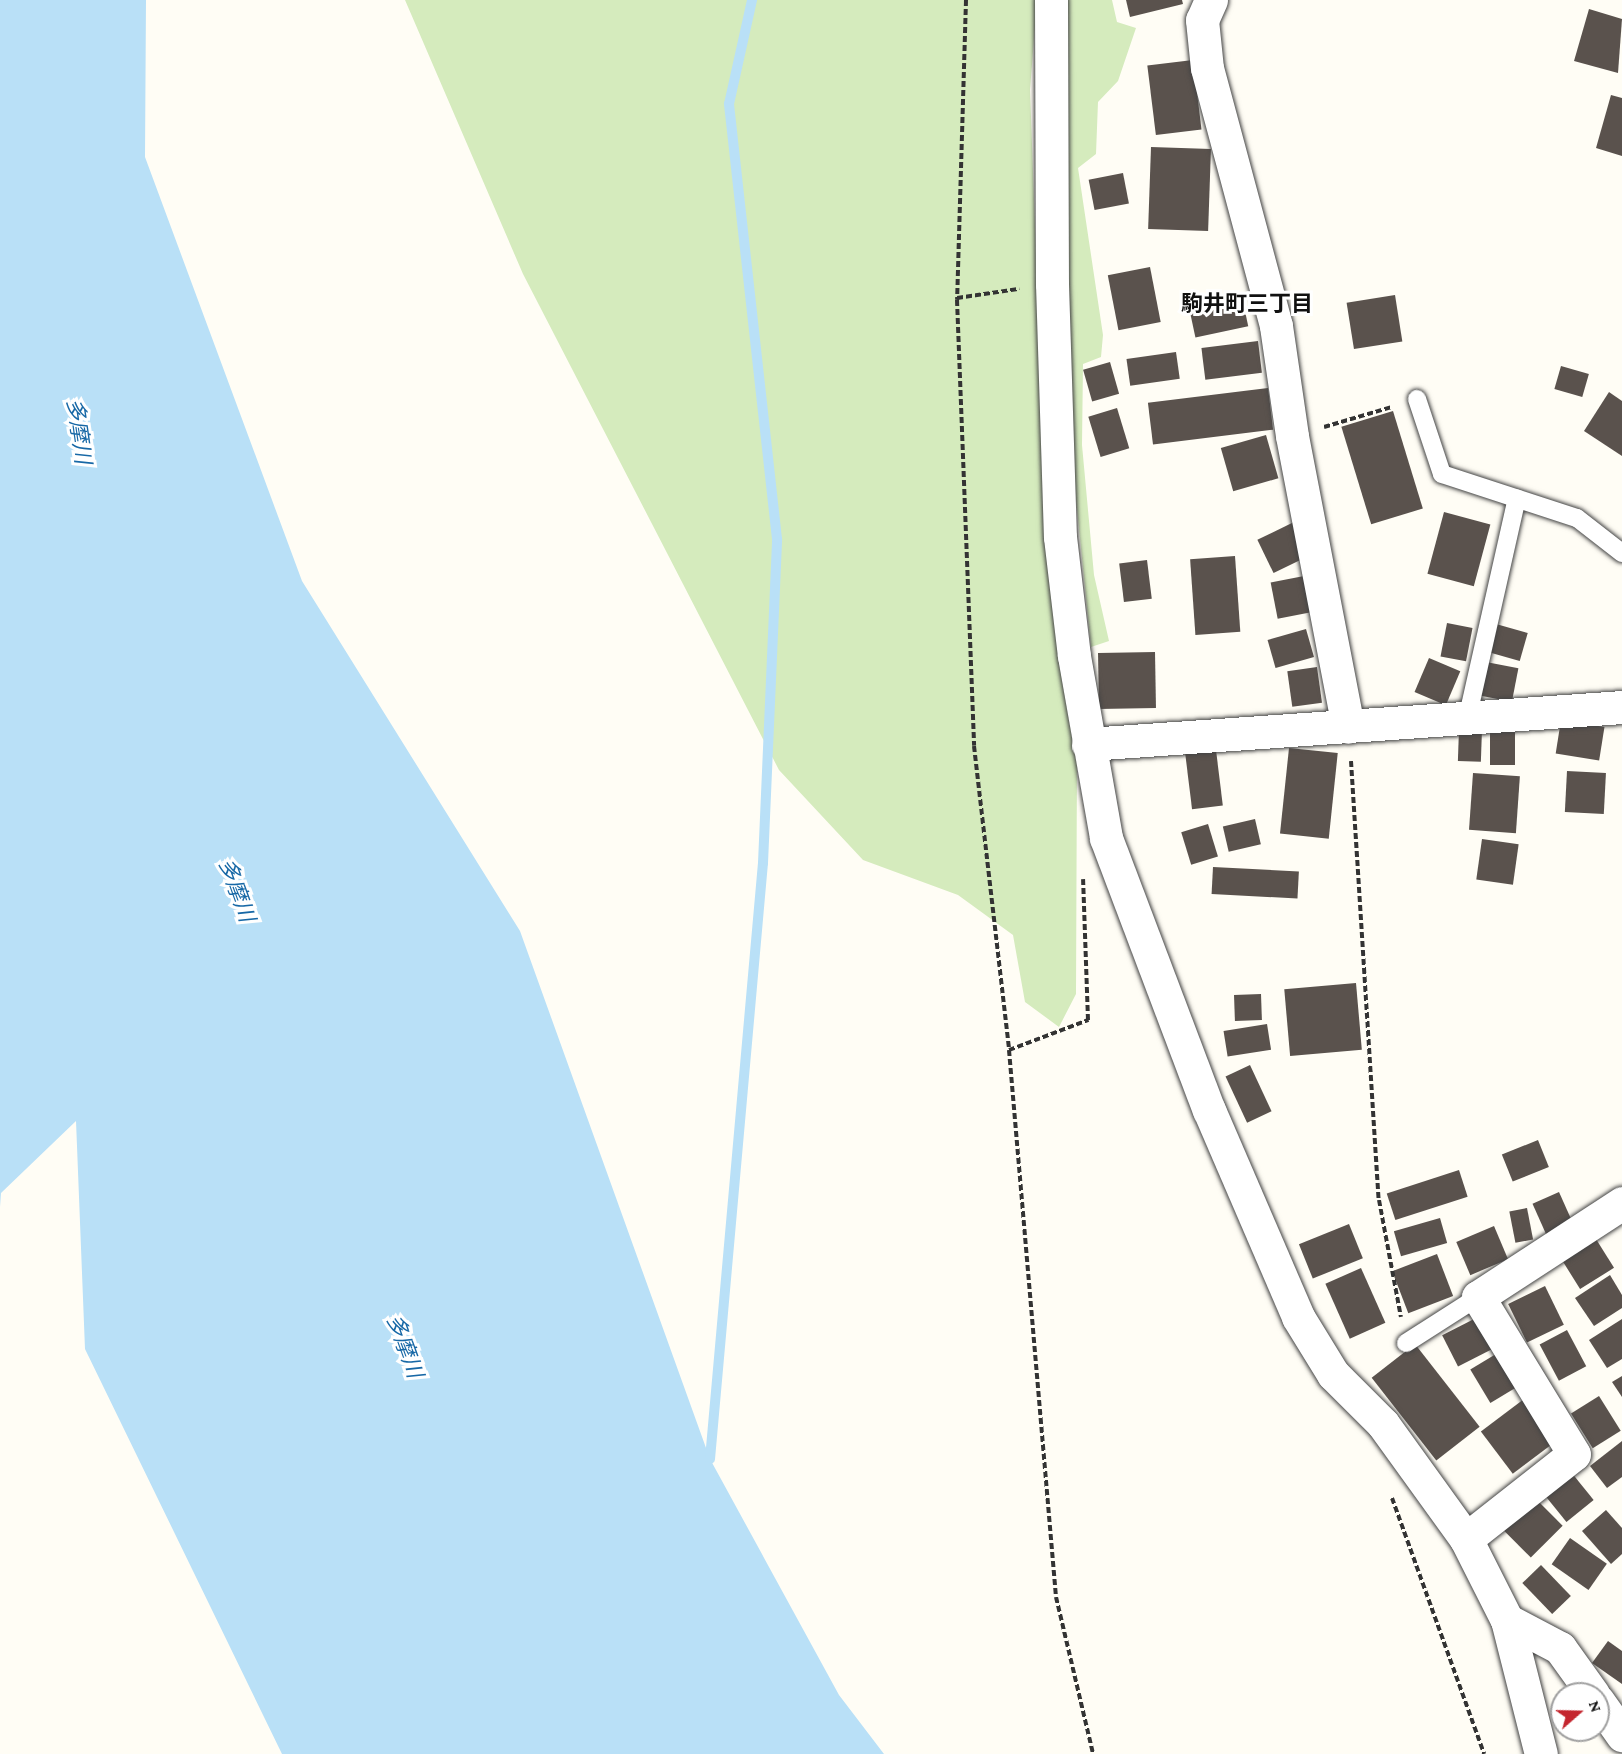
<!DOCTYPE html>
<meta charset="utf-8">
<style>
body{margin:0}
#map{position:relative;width:1622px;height:1754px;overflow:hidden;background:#fffdf5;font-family:"Crimson Pro","Noto Sans JP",serif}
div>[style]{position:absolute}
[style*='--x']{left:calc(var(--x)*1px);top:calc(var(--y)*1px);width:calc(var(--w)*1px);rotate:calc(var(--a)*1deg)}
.green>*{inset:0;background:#d5ebbd}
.water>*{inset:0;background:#b9e0f7}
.stream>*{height:10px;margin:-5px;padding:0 5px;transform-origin:5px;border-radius:5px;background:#b9e0f7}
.building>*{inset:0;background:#5a524d;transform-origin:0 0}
.path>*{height:4px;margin-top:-2px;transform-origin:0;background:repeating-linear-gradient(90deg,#333 0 6px,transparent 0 9px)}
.roads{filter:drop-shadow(0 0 2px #444) drop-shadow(0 0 2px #444)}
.lane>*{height:18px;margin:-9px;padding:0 9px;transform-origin:9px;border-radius:9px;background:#fff}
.street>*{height:33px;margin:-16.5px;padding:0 16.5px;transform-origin:16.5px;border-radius:16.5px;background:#fff}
span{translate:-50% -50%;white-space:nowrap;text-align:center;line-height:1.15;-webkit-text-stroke:6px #fff;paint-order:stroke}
.neighbourhood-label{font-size:22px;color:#111;font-weight:700}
.water-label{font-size:22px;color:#1768a6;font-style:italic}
.north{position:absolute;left:1550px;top:1682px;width:60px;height:60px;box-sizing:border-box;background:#fff;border:2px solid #a0a0a0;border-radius:50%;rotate:70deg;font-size:16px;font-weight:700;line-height:24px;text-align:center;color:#111}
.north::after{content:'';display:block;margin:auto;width:21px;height:27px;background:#c4262e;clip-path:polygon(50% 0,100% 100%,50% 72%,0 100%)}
</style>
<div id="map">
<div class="green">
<i style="clip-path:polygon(405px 0,1037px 0,1030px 90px,1044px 470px,1077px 759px,1076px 994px,1059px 1027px,1025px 1002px,1013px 935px,958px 895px,863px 860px,779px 770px,523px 274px)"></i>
<i style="clip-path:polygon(1066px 0,1112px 0,1117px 22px,1136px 28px,1118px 81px,1098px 102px,1096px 154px,1078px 168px,1103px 335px,1101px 357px,1083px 364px,1082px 445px,1094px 575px,1109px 641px,1091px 647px,1070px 440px)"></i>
</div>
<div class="water">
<i style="clip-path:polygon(0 0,146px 0,145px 157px,302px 581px,520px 931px,710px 1459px,839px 1695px,884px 1754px,282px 1754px,85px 1349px,76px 1121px,1px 1193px,0 1207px)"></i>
</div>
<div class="stream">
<i style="--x:710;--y:1459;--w:598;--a:-84.92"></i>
<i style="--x:763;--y:863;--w:324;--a:-87.5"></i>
<i style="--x:777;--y:539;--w:438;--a:-96.3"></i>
<i style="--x:729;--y:104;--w:107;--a:-77.5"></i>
</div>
<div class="building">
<i style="clip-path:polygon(1126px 0,1182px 0,1183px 4px,1130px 17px)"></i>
<i style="clip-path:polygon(1589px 9px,1622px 19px,1618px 73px,1574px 61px)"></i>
<i style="left:1193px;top:60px;width:70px;height:46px;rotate:83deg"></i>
<i style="clip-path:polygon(1611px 95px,1622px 98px,1622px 156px,1596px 148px)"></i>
<i style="left:1151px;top:147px;width:60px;height:82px;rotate:2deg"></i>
<i style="left:1123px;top:173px;width:31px;height:35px;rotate:79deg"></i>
<i style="left:1150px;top:267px;width:56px;height:43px;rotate:79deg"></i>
<i style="left:1395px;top:295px;width:47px;height:49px;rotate:81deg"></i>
<i style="left:1242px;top:297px;width:30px;height:54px;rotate:78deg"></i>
<i style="left:1258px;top:341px;width:32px;height:57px;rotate:83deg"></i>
<i style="left:1176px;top:352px;width:27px;height:50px;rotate:82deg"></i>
<i style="left:1110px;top:362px;width:33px;height:28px;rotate:74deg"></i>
<i style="left:1561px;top:366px;width:29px;height:24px;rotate:16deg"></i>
<i style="left:1268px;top:388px;width:42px;height:121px;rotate:83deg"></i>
<i style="clip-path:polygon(1609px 392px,1622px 401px,1622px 456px,1584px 431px)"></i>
<i style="left:1117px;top:408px;width:42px;height:30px;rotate:73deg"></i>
<i style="left:1393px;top:411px;width:102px;height:54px;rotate:73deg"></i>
<i style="left:1266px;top:435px;width:45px;height:47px;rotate:74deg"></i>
<i style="left:1444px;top:512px;width:48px;height:64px;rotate:15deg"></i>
<i style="left:1296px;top:521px;width:37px;height:43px;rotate:64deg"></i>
<i style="left:1235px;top:556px;width:76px;height:45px;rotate:86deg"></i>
<i style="left:1147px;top:560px;width:39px;height:28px;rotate:83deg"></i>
<i style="left:1304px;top:576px;width:37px;height:34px;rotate:79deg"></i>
<i style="left:1447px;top:623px;width:26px;height:34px;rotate:11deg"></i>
<i style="left:1496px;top:624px;width:33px;height:29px;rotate:16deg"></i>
<i style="left:1306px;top:629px;width:29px;height:40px;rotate:74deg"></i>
<i style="left:1155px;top:652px;width:56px;height:57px;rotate:89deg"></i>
<i style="left:1429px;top:658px;width:34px;height:37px;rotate:23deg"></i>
<i style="left:1486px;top:662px;width:33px;height:34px;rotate:11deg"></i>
<i style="left:1317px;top:667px;width:36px;height:30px;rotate:82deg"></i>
<i style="left:1561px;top:720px;width:44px;height:34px;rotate:9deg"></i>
<i style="left:1459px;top:729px;width:23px;height:32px;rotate:2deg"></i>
<i style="left:1490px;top:730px;width:25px;height:35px"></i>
<i style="left:1289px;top:748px;width:49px;height:86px;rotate:6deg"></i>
<i style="left:1216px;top:750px;width:56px;height:31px;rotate:83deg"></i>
<i style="left:1567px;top:771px;width:39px;height:41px;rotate:3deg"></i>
<i style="left:1473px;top:773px;width:47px;height:57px;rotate:4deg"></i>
<i style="left:1255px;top:819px;width:26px;height:33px;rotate:77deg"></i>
<i style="left:1208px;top:824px;width:34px;height:28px;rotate:73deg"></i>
<i style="left:1482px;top:839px;width:37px;height:41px;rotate:8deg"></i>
<i style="left:1213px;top:867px;width:86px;height:27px;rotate:3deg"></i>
<i style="left:1356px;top:983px;width:67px;height:72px;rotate:85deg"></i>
<i style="left:1261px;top:994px;width:26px;height:27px;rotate:88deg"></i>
<i style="left:1267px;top:1024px;width:26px;height:44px;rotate:81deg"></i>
<i style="left:1250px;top:1065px;width:51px;height:27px;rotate:65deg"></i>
<i style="left:1538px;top:1140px;width:29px;height:39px;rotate:68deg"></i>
<i style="left:1459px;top:1170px;width:28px;height:76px;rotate:72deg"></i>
<i style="left:1559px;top:1192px;width:34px;height:29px;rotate:66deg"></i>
<i style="left:1527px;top:1208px;width:32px;height:18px;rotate:79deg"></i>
<i style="left:1440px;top:1218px;width:26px;height:48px;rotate:74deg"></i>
<i style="left:1349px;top:1224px;width:37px;height:54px;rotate:68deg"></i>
<i style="left:1494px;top:1226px;width:36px;height:41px;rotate:67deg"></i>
<i style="left:1596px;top:1239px;width:34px;height:40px;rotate:58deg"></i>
<i style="left:1437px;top:1254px;width:45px;height:48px;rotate:69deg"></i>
<i style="left:1361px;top:1268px;width:60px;height:39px;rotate:66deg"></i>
<i style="clip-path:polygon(1610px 1275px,1622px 1295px,1622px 1308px,1594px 1326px,1575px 1298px)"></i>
<i style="left:1545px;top:1286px;width:43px;height:41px;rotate:64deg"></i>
<i style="left:1476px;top:1318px;width:35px;height:38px;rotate:63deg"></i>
<i style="clip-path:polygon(1622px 1319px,1622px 1359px,1607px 1368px,1589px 1340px)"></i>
<i style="left:1567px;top:1330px;width:41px;height:31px;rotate:62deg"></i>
<i style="left:1415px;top:1344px;width:105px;height:55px;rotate:52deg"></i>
<i style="left:1496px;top:1354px;width:39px;height:30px;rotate:59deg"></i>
<i style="clip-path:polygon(1622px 1376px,1622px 1397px,1612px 1382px)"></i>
<i style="left:1599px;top:1396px;width:41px;height:33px;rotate:58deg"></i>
<i style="left:1524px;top:1399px;width:53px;height:54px;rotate:53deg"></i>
<i style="clip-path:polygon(1622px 1441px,1622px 1477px,1607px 1488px,1590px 1466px)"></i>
<i style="left:1571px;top:1472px;width:36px;height:35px;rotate:51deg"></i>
<i style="left:1528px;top:1491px;width:49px;height:45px;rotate:45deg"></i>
<i style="clip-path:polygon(1606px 1510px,1622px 1528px,1622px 1554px,1611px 1564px,1582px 1531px)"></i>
<i style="left:1570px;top:1538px;width:45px;height:32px;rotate:35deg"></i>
<i style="left:1541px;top:1565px;width:43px;height:26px;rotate:46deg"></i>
<i style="clip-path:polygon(1608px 1641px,1622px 1651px,1622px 1684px,1592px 1663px)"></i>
</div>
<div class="path">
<i style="--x:966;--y:0;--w:300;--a:91.7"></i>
<i style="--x:957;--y:300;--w:446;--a:87.8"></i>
<i style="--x:974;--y:746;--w:306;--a:83.4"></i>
<i style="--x:1009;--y:1050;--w:549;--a:85.09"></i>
<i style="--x:1056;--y:1597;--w:161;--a:76.7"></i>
<i style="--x:957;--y:298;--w:63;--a:-8.3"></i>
<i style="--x:1324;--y:427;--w:71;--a:-16.4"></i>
<i style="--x:1351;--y:761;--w:440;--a:86.4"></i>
<i style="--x:1379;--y:1200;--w:119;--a:79.4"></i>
<i style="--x:1009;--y:1050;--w:85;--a:-20.8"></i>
<i style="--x:1088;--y:1020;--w:141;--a:-92"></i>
<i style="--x:1392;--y:1498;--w:272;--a:70.2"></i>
</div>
<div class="roads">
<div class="lane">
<i style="--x:1417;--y:399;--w:79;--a:71.6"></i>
<i style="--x:1442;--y:474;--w:142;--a:18.1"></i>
<i style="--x:1577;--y:518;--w:57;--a:37.9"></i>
<i style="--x:1468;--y:715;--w:222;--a:-77.3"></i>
<i style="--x:1406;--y:1343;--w:85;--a:-32.6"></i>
</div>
<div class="street">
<i style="--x:1051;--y:0;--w:284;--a:89.8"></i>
<i style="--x:1052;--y:284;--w:253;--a:88.2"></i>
<i style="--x:1060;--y:537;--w:120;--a:83.3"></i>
<i style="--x:1074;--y:656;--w:185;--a:80"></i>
<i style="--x:1106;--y:838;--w:291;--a:69.3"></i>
<i style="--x:1209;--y:1110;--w:225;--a:66.7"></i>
<i style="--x:1298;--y:1317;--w:67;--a:58.4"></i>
<i style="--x:1333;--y:1374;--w:71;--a:45"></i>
<i style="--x:1383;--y:1424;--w:142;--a:54.2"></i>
<i style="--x:1466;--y:1539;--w:91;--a:63.2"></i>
<i style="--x:1507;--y:1620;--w:138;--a:75.8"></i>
<i style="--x:1211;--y:0;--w:22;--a:114"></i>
<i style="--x:1202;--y:20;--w:48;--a:84.1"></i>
<i style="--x:1207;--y:68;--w:267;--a:75"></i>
<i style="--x:1276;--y:326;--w:111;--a:81.7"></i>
<i style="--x:1292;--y:436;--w:296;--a:79.1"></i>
<i style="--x:1088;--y:744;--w:535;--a:-3.96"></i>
<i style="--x:1466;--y:1539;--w:137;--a:-38.2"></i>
<i style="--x:1574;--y:1454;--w:184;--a:-121.4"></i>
<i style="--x:1478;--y:1297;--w:172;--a:-33.1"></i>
<i style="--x:1507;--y:1620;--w:60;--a:27.8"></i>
<i style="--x:1560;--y:1648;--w:57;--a:54.3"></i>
<i style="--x:1598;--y:1701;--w:42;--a:54.8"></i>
</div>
</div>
<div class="neighbourhood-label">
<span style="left:1247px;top:304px">駒井町三丁目</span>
</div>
<div class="water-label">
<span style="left:79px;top:431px;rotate:82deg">多摩川</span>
<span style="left:237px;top:890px;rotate:70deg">多摩川</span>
<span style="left:405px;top:1346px;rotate:70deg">多摩川</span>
</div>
<div class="north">N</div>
</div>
